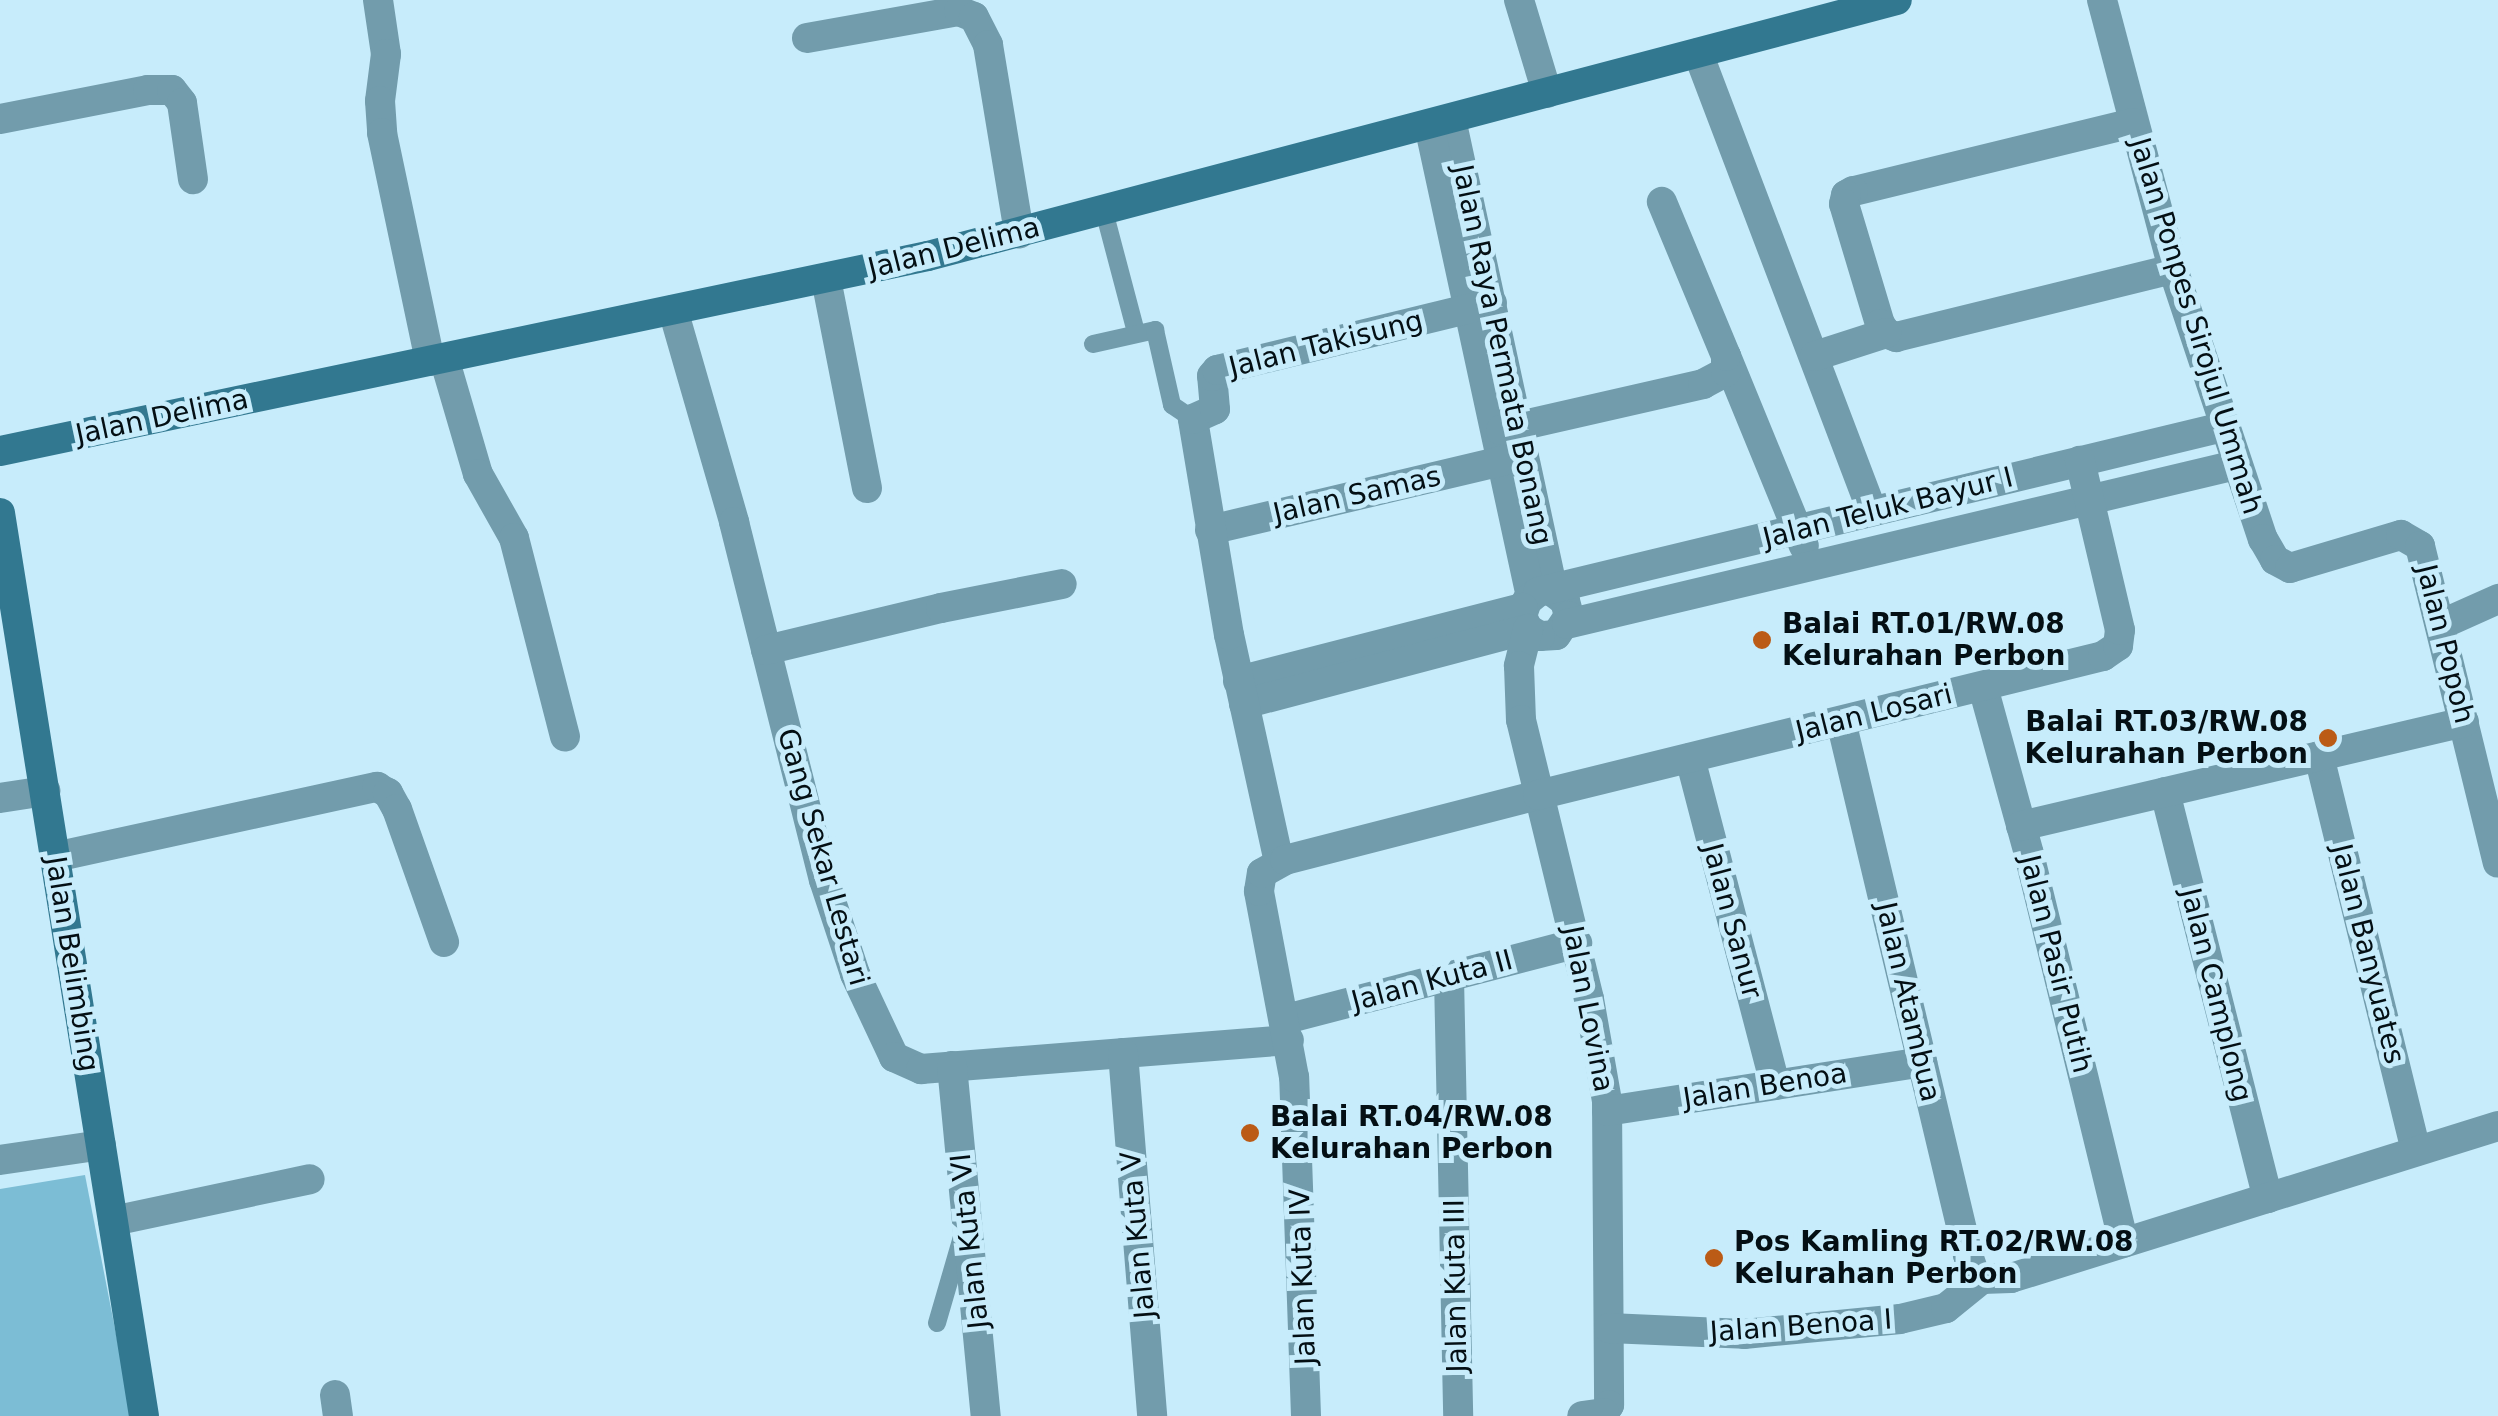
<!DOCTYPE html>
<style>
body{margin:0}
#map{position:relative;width:2498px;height:1416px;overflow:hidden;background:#c7ecfb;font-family:"DejaVu Sans",sans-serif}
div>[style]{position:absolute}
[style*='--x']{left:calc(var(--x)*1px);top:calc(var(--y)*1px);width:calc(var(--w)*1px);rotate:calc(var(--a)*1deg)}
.green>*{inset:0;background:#7cbdd5}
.lane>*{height:18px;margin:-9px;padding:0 9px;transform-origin:9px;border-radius:9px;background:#729cac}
.street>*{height:30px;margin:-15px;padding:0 15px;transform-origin:15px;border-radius:15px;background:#729cac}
.secondary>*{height:30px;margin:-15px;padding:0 15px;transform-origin:15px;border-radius:15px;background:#327890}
.dots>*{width:28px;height:28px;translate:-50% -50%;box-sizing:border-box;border:5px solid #c7ecfb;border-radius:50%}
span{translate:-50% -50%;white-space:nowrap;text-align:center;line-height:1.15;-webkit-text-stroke:10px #c7ecfb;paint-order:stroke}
.street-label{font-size:28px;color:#040f14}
.poi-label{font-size:28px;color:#040f14;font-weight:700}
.left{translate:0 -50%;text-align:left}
.right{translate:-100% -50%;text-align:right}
</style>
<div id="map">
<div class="green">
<i style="clip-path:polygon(85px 1175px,132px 1416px,0 1416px,0 1189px)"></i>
</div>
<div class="lane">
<i style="--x:1104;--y:211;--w:125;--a:75.2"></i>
<i style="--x:1093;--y:344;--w:64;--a:-12.7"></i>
<i style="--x:1155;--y:330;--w:77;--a:77.2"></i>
<i style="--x:1172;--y:405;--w:25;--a:34"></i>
<i style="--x:937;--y:1323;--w:90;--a:-73.8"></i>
</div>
<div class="street">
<i style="--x:378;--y:0;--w:55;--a:81.6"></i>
<i style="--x:386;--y:54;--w:47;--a:97.3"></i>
<i style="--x:380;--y:101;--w:32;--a:86"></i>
<i style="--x:382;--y:133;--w:233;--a:78.1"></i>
<i style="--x:1519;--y:0;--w:97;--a:73.2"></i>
<i style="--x:2102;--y:0;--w:278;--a:75.2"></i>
<i style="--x:2173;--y:269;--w:285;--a:71.6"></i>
<i style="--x:2263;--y:539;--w:24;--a:60"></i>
<i style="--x:2275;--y:560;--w:17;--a:28"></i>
<i style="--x:2290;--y:568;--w:116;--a:-16.6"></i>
<i style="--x:2401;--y:535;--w:22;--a:30"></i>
<i style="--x:2420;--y:546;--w:326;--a:76.2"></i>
<i style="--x:807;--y:38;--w:154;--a:-10.1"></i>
<i style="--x:959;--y:11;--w:16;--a:22"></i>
<i style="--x:974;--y:17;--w:31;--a:63"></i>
<i style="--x:988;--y:45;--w:191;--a:80.6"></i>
<i style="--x:1698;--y:53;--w:489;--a:69.2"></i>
<i style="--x:0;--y:119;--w:151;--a:-11.1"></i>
<i style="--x:148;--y:90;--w:24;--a:0"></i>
<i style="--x:172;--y:90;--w:16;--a:52"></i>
<i style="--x:182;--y:103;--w:77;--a:81.8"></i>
<i style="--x:1451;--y:119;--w:484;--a:77.8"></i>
<i style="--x:2133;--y:123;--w:288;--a:166.3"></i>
<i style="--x:1853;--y:191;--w:8;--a:150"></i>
<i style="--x:1846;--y:195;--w:9;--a:103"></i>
<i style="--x:1844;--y:204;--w:125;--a:73.3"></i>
<i style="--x:1880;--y:324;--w:11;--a:56"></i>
<i style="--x:1886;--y:333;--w:11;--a:22"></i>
<i style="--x:1896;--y:337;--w:285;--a:-13.8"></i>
<i style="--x:1429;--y:125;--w:482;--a:77.8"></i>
<i style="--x:826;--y:279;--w:213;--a:78.9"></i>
<i style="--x:673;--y:310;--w:221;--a:73.9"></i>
<i style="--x:734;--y:522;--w:369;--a:75.9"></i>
<i style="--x:824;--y:880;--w:99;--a:71.7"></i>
<i style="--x:855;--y:974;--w:92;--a:64.8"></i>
<i style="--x:894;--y:1057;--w:30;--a:24"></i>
<i style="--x:921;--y:1069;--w:369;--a:-4.5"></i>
<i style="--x:1726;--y:356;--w:205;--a:67.7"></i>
<i style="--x:1815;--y:356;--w:75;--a:-17.9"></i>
<i style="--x:444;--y:358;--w:121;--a:73.7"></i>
<i style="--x:478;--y:474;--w:73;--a:60.6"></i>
<i style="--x:514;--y:538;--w:205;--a:75.6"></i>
<i style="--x:1501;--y:430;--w:207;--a:-12.8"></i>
<i style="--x:1703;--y:384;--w:26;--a:-28"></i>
<i style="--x:1726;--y:372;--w:16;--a:-90"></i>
<i style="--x:1726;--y:356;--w:167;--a:-112.6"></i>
<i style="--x:1210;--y:530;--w:322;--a:-13.3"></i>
<i style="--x:1553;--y:592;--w:15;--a:37"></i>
<i style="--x:1565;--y:601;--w:16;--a:75"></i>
<i style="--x:1569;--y:616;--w:23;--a:124"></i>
<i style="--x:1556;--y:635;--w:16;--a:176"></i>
<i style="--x:1540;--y:636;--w:14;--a:-150"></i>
<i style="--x:1528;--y:629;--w:14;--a:-115"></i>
<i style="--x:1522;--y:616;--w:16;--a:-72"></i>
<i style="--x:1527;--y:601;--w:14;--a:-39"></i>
<i style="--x:1538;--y:592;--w:705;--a:-13.54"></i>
<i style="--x:1567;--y:624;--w:688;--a:-13.37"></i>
<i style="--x:2440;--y:625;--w:64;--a:-24.1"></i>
<i style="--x:766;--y:650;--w:180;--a:-13.5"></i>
<i style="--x:941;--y:608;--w:123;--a:-11.2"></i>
<i style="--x:1238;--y:681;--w:294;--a:-14.4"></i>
<i style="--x:1983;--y:687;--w:173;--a:74.6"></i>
<i style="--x:2029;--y:854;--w:400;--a:76.3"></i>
<i style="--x:1244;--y:704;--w:294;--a:-14.8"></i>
<i style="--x:1528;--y:629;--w:38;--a:104"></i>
<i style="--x:1519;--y:666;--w:54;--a:87.9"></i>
<i style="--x:1521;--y:720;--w:287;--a:76.3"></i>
<i style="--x:1589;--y:999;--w:104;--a:80"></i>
<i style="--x:1607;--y:1101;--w:304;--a:89.6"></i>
<i style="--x:1609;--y:1405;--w:9;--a:122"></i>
<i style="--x:1604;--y:1413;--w:22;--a:172"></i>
<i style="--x:1841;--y:721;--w:549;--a:76.62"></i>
<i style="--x:1968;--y:1255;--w:18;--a:71"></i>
<i style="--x:1974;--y:1272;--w:11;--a:41"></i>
<i style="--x:2319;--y:756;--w:407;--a:76.2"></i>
<i style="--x:1690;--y:758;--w:338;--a:75.4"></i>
<i style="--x:2165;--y:792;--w:419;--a:75.8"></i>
<i style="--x:0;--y:798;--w:46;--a:-8.8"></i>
<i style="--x:2021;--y:826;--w:455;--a:-13.2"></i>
<i style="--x:55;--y:857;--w:330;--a:-12.3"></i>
<i style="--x:377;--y:787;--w:13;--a:29"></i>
<i style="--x:388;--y:793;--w:18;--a:61"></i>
<i style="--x:397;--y:809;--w:141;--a:70.5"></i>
<i style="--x:1279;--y:862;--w:232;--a:-102.4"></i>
<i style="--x:1229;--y:635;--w:219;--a:-99.5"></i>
<i style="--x:1193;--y:419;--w:24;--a:-24"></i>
<i style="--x:1215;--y:409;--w:33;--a:-95"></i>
<i style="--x:1212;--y:376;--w:8;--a:-50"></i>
<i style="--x:1217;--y:370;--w:283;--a:-13.7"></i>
<i style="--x:1449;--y:977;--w:439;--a:88.8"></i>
<i style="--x:1286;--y:1019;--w:301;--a:-14.6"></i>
<i style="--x:1123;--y:1053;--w:364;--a:85.4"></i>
<i style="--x:952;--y:1066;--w:352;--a:84.5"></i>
<i style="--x:1607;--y:1111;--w:319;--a:-8.8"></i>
<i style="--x:0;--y:1160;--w:102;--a:-8.4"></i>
<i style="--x:113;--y:1221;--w:201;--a:-12"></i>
<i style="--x:1982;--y:1279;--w:29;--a:-2"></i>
<i style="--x:2011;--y:1278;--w:510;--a:-17.33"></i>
<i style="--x:1609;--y:1328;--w:135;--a:2.5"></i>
<i style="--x:1744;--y:1334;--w:157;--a:-5.5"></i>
<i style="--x:1900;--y:1319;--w:47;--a:-13.4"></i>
<i style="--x:1946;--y:1308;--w:46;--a:-38.9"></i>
<i style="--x:335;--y:1395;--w:21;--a:82"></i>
<i style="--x:1306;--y:1416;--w:339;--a:-92"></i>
<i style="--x:1294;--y:1077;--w:189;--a:-100.7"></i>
<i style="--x:1259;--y:891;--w:18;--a:-81"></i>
<i style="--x:1262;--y:873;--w:26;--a:-29"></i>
<i style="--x:1285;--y:860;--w:261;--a:-14.4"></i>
<i style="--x:1538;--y:795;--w:582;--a:-13.82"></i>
<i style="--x:2103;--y:656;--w:18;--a:-34"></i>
<i style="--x:2118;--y:646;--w:16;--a:-83"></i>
<i style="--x:2120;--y:630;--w:174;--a:-103.3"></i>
</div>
<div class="secondary">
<i style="--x:0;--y:451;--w:948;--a:-11.87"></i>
<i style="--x:928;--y:256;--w:1002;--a:-14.8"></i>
<i style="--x:0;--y:513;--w:914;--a:80.94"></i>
</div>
<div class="dots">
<i style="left:1762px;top:640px;background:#bb5b16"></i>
<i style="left:2328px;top:738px;background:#bb5b16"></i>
<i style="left:1250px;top:1133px;background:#bb5b16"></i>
<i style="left:1714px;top:1258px;background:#bb5b16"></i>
</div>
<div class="street-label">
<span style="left:954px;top:248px;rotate:-14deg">Jalan Delima</span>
<span style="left:2196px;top:326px;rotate:73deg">Jalan Ponpes Sirojul Ummah</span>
<span style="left:1326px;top:344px;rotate:-14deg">Jalan Takisung</span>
<span style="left:1502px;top:355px;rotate:78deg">Jalan Raya Permata Bonang</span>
<span style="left:162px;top:417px;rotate:-12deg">Jalan Delima</span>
<span style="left:1357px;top:495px;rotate:-13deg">Jalan Samas</span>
<span style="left:1888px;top:508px;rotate:-14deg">Jalan Teluk Bayur I</span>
<span style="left:2445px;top:644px;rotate:76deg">Jalan Popoh</span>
<span style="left:1874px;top:713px;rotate:-14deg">Jalan Losari</span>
<span style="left:823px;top:857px;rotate:74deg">Gang Sekar Lestari</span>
<span style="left:1732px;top:921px;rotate:75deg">Jalan Sanur</span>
<span style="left:2368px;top:954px;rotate:76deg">Jalan Banyuates</span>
<span style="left:72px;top:964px;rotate:81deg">Jalan Belimbing</span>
<span style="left:2056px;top:964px;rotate:76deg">Jalan Pasir Putih</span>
<span style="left:1432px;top:981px;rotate:-15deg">Jalan Kuta II</span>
<span style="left:2216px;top:995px;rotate:76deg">Jalan Camplong</span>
<span style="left:1908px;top:1002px;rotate:77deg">Jalan Atambua</span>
<span style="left:1588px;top:1009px;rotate:79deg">Jalan Lovina</span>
<span style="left:1765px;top:1086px;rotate:-9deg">Jalan Benoa</span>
<span style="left:1138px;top:1235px;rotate:-95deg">Jalan Kuta V</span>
<span style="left:970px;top:1241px;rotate:-96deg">Jalan Kuta VI</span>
<span style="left:1303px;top:1277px;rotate:-92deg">Jalan Kuta IV</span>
<span style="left:1456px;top:1286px;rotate:-91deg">Jalan Kuta III</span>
<span style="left:1801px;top:1326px;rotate:-4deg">Jalan Benoa I</span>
</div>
<div class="poi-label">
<span class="left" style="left:1782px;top:640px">Balai RT.01/RW.08<br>Kelurahan Perbon</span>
<span class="right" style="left:2308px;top:738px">Balai RT.03/RW.08<br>Kelurahan Perbon</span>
<span class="left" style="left:1270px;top:1133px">Balai RT.04/RW.08<br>Kelurahan Perbon</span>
<span class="left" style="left:1734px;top:1258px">Pos Kamling RT.02/RW.08<br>Kelurahan Perbon</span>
</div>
</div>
